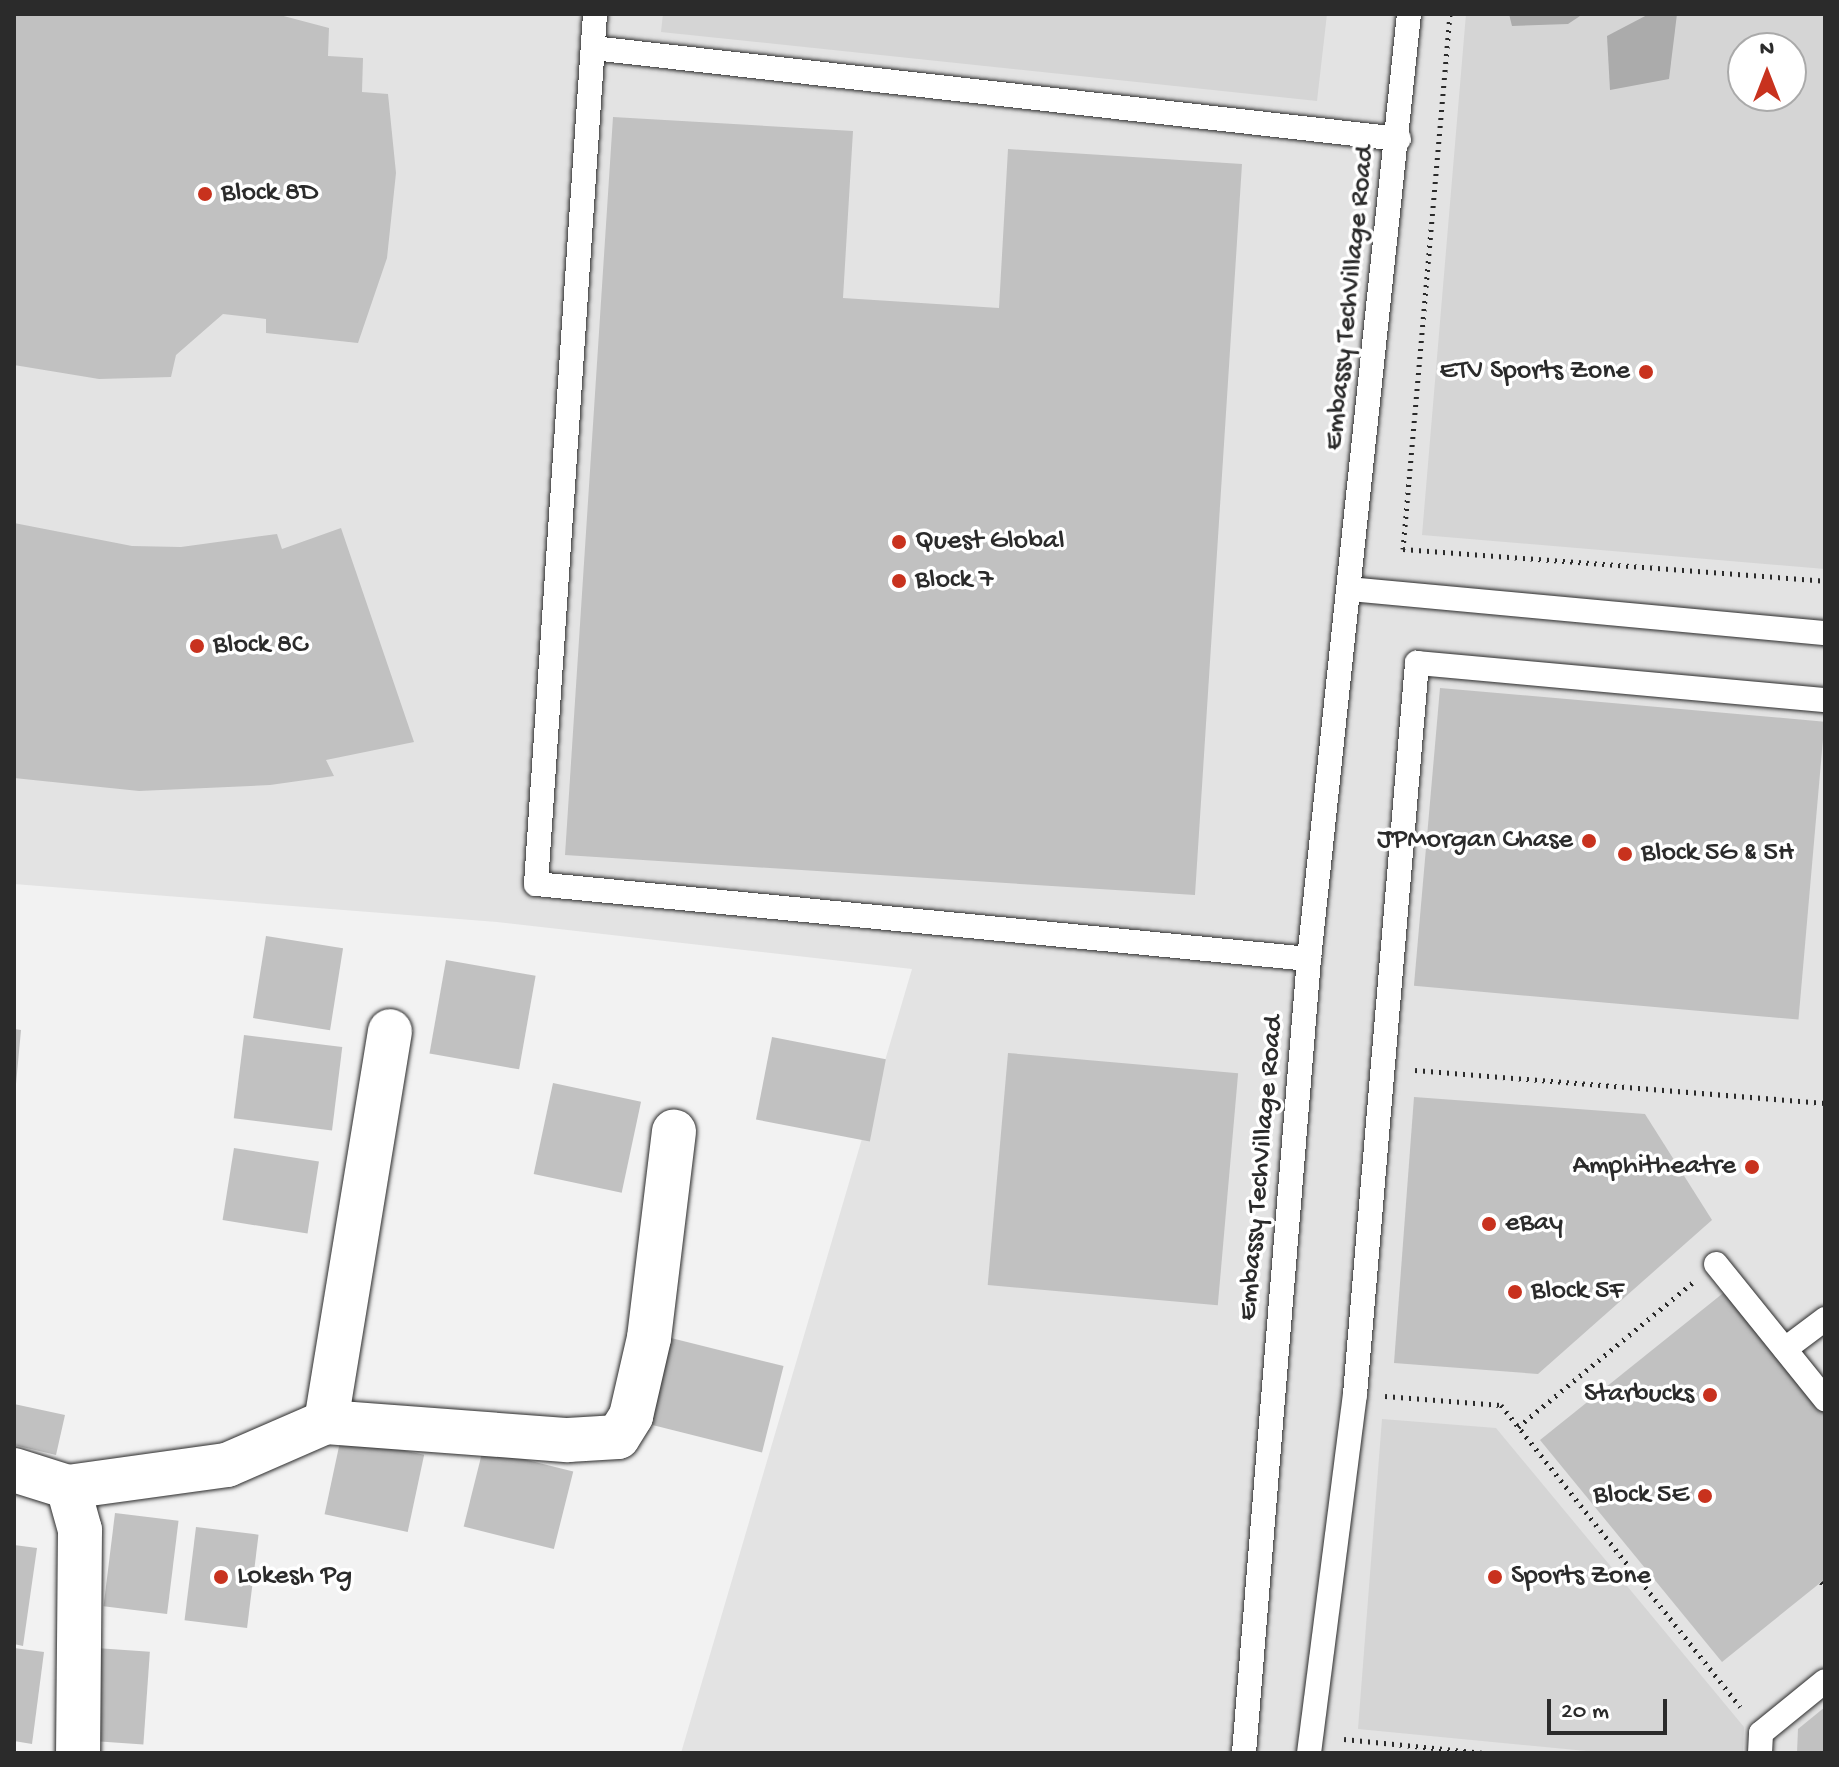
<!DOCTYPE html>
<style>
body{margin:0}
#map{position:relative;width:1839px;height:1767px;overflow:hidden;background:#f2f2f2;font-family:"Gochi Hand",sans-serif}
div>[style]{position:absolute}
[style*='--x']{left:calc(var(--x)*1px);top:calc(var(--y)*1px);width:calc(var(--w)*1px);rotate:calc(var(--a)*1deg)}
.built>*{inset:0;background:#e3e3e3}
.green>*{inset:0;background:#d5d5d5}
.water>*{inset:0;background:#ababab}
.building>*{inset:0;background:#c1c1c1;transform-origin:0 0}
.path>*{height:5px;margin-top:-2.5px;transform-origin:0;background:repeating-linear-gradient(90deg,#2b2b2b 0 2px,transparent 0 8px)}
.roads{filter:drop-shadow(0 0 2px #2b2b2b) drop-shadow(0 0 2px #2b2b2b)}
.service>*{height:24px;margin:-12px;padding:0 12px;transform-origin:12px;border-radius:12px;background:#fff}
.minor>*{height:44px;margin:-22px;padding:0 22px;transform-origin:22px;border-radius:22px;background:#fff}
.tertiary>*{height:44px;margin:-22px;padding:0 22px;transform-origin:22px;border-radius:22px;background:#fff}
.dots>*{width:22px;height:22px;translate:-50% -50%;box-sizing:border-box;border:4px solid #fff;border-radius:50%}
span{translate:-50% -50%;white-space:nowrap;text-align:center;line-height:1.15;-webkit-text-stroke:7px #fff;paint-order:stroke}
.poi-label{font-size:28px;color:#2b2b2b}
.left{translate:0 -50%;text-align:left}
.right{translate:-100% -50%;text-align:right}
.street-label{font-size:28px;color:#2b2b2b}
.frame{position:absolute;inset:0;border:16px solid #2b2b2b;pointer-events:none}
.north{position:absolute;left:1727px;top:32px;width:80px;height:80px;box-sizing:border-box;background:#fff;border:2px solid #aaa;border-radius:50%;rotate:0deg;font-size:22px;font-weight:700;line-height:32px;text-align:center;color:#2b2b2b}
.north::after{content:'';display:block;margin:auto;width:28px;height:36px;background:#c8321e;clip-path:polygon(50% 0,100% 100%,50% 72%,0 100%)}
.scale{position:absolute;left:1547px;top:1699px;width:120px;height:36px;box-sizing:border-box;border:4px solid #2b2b2b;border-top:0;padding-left:10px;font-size:24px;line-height:28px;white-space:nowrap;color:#2b2b2b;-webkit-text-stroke:6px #fff;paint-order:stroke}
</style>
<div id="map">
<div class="built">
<i style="clip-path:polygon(evenodd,14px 14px,1825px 14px,1825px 1753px,681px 1753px,912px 969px,497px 922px,14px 884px,14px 14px,1743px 48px,1791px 48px,1791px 96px,1743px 96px,1743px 48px)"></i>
</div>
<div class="green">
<i style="clip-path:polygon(663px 14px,1327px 14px,1317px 101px,661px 32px)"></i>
<i style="clip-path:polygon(evenodd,1466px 14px,1825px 14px,1825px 569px,1422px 535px,1466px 14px,1743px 48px,1791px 48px,1791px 96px,1743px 96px,1743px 48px)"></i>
<i style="clip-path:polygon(1382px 1419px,1496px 1428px,1744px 1727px,1743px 1753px,1607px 1753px,1358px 1729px)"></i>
</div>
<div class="water">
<i style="clip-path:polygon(1509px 14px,1583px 14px,1568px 24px,1512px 26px)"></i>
<i style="clip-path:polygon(1649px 14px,1677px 14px,1669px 79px,1610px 90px,1607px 36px)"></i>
</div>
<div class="building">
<i style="clip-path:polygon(14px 14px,276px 14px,329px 28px,328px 56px,363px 58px,362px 92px,388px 94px,396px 173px,387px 258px,358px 343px,266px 333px,266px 319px,223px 314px,176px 355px,171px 377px,99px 379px,14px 365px)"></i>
<i style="clip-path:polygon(613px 117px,853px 131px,843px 298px,999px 308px,1008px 149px,1242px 164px,1195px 895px,565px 855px)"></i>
<i style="clip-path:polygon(14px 523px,132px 546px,181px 547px,277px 534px,282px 549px,341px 528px,414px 742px,326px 760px,334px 776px,270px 785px,139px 791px,14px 778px)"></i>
<i style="left:1440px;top:688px;width:386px;height:299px;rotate:5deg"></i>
<i style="left:266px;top:936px;width:78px;height:83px;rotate:9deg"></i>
<i style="left:446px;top:960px;width:91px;height:95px;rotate:10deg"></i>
<i style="clip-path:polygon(14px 1029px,21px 1030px,16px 1084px,14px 1084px)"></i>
<i style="left:244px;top:1035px;width:99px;height:84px;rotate:7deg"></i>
<i style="left:772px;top:1037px;width:116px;height:84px;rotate:11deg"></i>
<i style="left:1008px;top:1053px;width:231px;height:233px;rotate:5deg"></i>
<i style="left:553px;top:1083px;width:90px;height:93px;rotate:12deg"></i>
<i style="clip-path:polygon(1414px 1097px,1645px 1114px,1712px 1220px,1538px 1374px,1394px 1363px)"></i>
<i style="left:234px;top:1148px;width:86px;height:73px;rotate:9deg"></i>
<i style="clip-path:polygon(1727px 1290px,1825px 1410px,1825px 1579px,1722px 1662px,1540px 1440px)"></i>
<i style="left:671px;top:1338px;width:116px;height:89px;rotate:14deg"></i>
<i style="clip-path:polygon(14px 1404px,65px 1415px,56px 1455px,14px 1445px)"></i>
<i style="left:341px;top:1437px;width:85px;height:79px;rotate:12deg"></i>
<i style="left:483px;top:1449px;width:93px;height:80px;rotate:14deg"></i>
<i style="left:115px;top:1513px;width:64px;height:94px;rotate:7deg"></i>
<i style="left:196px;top:1527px;width:63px;height:94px;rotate:7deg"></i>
<i style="clip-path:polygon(14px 1545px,37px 1548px,23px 1646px,14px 1644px)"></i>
<i style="clip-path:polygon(14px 1648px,44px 1652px,32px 1744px,14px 1741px)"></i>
<i style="left:96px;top:1648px;width:54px;height:93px;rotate:4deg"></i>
<i style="clip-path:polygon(1825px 1707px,1825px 1753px,1797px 1753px,1798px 1729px)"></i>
</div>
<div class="path">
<i style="--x:1450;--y:14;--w:537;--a:95.02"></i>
<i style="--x:1403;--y:549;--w:423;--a:4.3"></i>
<i style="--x:1415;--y:1070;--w:411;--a:4.6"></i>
<i style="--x:1385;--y:1396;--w:116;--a:4.4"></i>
<i style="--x:1501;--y:1405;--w:385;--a:51.6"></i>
<i style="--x:1518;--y:1427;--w:227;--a:-39.6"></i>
<i style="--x:1821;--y:1582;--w:6;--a:51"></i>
<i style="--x:1344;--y:1739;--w:141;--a:5.7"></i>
</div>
<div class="roads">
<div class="service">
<i style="--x:595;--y:14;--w:872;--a:93.88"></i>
<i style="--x:536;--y:884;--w:777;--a:5.54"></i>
<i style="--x:593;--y:48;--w:811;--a:6.44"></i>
<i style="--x:1349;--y:589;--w:478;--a:5.3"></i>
<i style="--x:1716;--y:1264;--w:174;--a:51.1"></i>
<i style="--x:1785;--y:1349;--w:50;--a:-36.9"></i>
<i style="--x:1244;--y:1753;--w:797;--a:-85.32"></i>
<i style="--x:1309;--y:959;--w:950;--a:-83.96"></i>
<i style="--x:1309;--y:1753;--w:362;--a:-82.7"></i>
<i style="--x:1355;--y:1394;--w:734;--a:-85.15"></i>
<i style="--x:1417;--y:663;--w:410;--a:5.2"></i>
<i style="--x:1760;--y:1753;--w:20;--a:-87"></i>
<i style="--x:1761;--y:1733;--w:82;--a:-39.1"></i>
</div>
<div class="minor">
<i style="--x:326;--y:1422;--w:396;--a:-80.7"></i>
<i style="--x:68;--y:1487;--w:161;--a:-7.9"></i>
<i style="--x:227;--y:1465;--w:108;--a:-23.5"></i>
<i style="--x:326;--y:1422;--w:243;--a:4.3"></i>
<i style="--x:568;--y:1440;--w:50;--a:-3.4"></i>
<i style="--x:618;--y:1437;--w:25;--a:-58"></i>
<i style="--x:631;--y:1416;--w:80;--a:-77"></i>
<i style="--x:649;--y:1338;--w:208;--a:-83.1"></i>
</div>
<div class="tertiary">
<i style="--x:14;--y:1470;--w:57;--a:17.5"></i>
<i style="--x:68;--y:1487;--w:45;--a:74.4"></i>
<i style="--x:80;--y:1530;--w:223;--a:90.5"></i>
</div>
</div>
<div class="dots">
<i style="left:205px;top:194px;background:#c8321e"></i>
<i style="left:1646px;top:372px;background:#c8321e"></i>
<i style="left:899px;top:542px;background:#c8321e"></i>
<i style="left:899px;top:581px;background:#c8321e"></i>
<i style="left:197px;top:646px;background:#c8321e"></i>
<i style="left:1589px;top:841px;background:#c8321e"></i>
<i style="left:1625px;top:854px;background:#c8321e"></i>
<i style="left:1752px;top:1167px;background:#c8321e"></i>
<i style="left:1489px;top:1224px;background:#c8321e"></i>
<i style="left:1515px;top:1292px;background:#c8321e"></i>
<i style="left:1710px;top:1395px;background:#c8321e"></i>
<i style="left:1705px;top:1496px;background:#c8321e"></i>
<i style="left:221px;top:1577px;background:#c8321e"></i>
<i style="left:1495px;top:1577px;background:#c8321e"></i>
</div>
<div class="poi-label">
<span class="left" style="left:221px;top:194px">Block 8D</span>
<span class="right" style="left:1630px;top:372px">ETV Sports Zone</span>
<span class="left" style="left:915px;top:542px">Quest Global</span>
<span class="left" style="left:915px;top:581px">Block 7</span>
<span class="left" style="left:213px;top:646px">Block 8C</span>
<span class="right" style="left:1573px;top:841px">JPMorgan Chase</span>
<span class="left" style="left:1641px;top:854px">Block 5G &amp; 5H</span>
<span class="right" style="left:1736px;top:1167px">Amphitheatre</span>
<span class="left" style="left:1505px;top:1224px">eBay</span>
<span class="left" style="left:1531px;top:1292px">Block 5F</span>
<span class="right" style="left:1694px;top:1395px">Starbucks</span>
<span class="right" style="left:1689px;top:1496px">Block 5E</span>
<span class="left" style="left:237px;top:1577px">Lokesh Pg</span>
<span class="left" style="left:1511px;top:1577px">Sports Zone</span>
</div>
<div class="street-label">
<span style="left:1351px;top:298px;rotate:-84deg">Embassy TechVillage Road</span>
<span style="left:1262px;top:1168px;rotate:-85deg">Embassy TechVillage Road</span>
</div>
<div class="frame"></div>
<div class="north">N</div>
<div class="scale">20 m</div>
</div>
